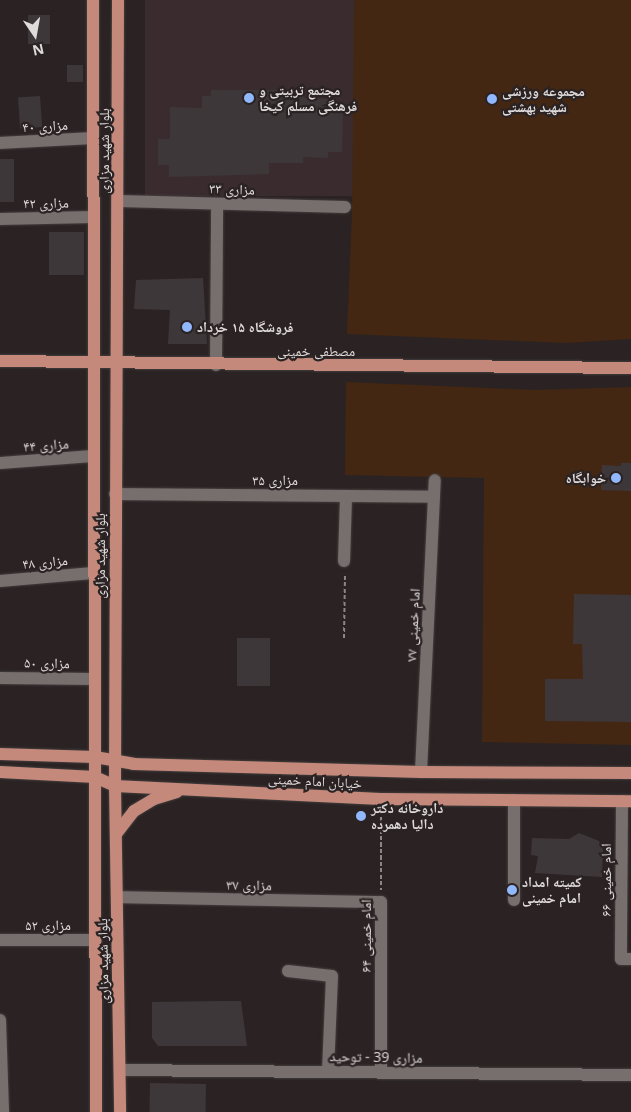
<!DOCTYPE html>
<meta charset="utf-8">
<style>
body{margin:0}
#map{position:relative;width:631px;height:1112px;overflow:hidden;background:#2b2323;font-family:"Open Sans","Noto Naskh Arabic",sans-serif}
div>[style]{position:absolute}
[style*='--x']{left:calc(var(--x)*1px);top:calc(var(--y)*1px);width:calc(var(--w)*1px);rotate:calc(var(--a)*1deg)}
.built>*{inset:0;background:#3a2c2e;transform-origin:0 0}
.green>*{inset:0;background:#432712}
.building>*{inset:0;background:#3e373a;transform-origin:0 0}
.path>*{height:2px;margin-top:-1px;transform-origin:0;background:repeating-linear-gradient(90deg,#8c8686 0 4px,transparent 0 6.5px)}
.roads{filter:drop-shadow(0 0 1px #443e3e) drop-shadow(0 0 1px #443e3e)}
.minor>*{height:12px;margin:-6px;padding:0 6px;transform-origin:6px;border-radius:6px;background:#776e6e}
.major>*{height:12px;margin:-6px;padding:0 6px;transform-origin:6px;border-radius:6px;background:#c4897b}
.dots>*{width:14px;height:14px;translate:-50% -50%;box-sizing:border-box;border:2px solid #2b2323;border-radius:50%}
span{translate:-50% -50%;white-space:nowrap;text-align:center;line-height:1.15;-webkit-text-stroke:4.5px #2b2323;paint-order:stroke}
.poi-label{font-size:14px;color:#e0dbdb;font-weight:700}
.left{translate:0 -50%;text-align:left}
.right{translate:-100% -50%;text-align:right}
.street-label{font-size:14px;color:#e0dbdb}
.north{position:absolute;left:10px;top:10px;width:50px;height:50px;-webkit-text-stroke:4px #2b2323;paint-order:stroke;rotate:168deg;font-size:14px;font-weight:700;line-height:20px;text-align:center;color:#e0dbdb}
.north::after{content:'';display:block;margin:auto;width:18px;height:22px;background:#e0dbdb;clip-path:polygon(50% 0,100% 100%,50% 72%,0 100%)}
</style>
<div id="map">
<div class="built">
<i style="left:145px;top:0;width:209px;height:196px"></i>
</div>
<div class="green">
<i style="clip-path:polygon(354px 0,631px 0,631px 339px,566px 343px,347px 334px,352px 212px)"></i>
<i style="clip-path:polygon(346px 382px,536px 390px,631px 387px,631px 745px,482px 742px,484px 478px,345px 475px)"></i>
</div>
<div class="building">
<i style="left:28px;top:15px;width:22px;height:29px"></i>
<i style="left:67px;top:65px;width:16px;height:17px"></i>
<i style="clip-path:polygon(211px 90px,277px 90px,277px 93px,304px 93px,304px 98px,331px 99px,330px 105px,343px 105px,342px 152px,328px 152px,328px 158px,303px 157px,303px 163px,269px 163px,269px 174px,169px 177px,169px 165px,158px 165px,158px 139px,170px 139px,170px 107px,202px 108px,202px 96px,211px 96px)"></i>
<i style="left:40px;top:96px;width:31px;height:22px;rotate:86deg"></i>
<i style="left:0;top:159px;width:14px;height:43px"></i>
<i style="left:49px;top:232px;width:35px;height:43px"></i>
<i style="clip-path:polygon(203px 278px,207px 344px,168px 344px,170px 310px,134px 309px,136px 280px)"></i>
<i style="clip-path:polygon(621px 463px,631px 463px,631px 491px,601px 490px,602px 465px,621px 466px)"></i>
<i style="clip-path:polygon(574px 594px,631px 595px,631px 722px,545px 721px,545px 679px,583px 679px,582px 644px,573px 644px)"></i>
<i style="left:237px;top:638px;width:33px;height:48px"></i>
<i style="clip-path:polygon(579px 833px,599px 841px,603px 850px,602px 877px,535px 873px,538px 856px,531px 855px,532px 838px,569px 839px)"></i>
<i style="clip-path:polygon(225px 1001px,241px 1001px,247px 1046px,158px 1046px,152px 1038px,152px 1002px)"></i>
<i style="left:150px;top:1083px;width:56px;height:29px;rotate:1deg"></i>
</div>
<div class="path">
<i style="--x:344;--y:638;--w:65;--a:-89.1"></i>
<i style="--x:381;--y:810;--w:80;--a:90"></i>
</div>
<div class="roads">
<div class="minor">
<i style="--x:0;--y:143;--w:92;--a:-3.1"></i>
<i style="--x:119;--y:201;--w:226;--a:1.5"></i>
<i style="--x:0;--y:219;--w:92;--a:-1.2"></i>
<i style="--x:216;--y:365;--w:161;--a:-89.6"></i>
<i style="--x:0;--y:463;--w:93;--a:-4.3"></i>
<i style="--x:115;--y:494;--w:319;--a:0.5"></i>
<i style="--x:344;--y:561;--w:65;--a:-88.2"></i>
<i style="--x:0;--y:581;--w:93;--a:-4.9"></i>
<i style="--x:0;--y:678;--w:95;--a:0.6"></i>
<i style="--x:421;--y:772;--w:292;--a:-87.3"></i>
<i style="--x:622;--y:801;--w:158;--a:90.4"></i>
<i style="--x:621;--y:959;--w:10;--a:0"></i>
<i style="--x:117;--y:897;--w:264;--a:1.1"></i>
<i style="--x:381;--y:902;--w:170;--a:90"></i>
<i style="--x:514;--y:900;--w:100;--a:-90"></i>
<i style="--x:0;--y:940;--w:96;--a:0"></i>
<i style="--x:288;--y:971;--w:44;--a:6.5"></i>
<i style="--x:332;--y:976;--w:96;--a:92.4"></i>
<i style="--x:0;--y:1020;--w:92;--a:88.1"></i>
<i style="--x:120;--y:1070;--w:511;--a:0.56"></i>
</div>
<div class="major">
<i style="--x:93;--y:0;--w:1112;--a:89.85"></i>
<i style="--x:118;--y:0;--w:786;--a:90.22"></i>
<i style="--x:115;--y:786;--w:326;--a:89.1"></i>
<i style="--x:0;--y:361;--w:631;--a:0.64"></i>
<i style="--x:0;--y:754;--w:95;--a:1.8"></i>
<i style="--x:95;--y:757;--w:39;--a:10"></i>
<i style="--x:133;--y:764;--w:288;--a:1.6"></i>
<i style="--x:421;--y:772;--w:210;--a:0.3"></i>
<i style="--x:0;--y:772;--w:95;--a:3"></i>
<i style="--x:95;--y:777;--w:22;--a:24"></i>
<i style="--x:115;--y:786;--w:266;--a:2.8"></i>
<i style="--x:381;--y:799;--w:250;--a:0.5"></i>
<i style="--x:116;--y:834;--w:29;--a:-52"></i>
<i style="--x:134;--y:811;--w:23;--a:-31"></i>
<i style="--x:154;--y:799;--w:24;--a:-17"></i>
</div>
</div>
<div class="dots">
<i style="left:249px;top:98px;background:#91b8fd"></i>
<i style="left:492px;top:99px;background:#91b8fd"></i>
<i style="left:187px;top:327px;background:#91b8fd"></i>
<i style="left:616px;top:478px;background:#91b8fd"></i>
<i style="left:361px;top:816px;background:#91b8fd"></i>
<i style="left:512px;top:890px;background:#91b8fd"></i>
</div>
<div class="poi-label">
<span class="left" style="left:259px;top:98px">مجتمع تربیتی و<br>فرهنگی مسلم کیخا</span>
<span class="left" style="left:502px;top:99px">مجموعه ورزشی<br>شهید بهشتی</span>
<span class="left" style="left:197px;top:327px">فروشگاه ۱۵ خرداد</span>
<span class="right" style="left:606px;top:478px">خوابگاه</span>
<span class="left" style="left:371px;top:816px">داروخانه دکتر<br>دالیا دهمرده</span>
<span class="left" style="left:522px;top:890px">کمیته امداد<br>امام خمینی</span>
</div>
<div class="street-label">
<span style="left:45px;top:126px;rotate:-3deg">مزاری ۴۰</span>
<span style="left:104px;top:151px;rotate:-90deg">بلوار شهید مزاری</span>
<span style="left:232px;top:189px;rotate:2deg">مزاری ۳۳</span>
<span style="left:46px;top:203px;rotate:-1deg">مزاری ۴۲</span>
<span style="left:316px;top:351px">مصطفی خمینی</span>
<span style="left:46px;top:445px;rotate:-4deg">مزاری ۴۴</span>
<span style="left:275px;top:480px">مزاری ۳۵</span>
<span style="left:100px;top:556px;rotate:-90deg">بلوار شهید مزاری</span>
<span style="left:45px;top:562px;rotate:-5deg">مزاری ۴۸</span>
<span style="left:413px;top:625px;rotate:-87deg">امام خمینی ۷۷</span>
<span style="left:47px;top:663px;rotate:1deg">مزاری ۵۰</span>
<span style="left:315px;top:781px;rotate:3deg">خیابان امام خمینی</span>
<span style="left:606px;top:880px;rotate:-90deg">امام خمینی ۶۶</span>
<span style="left:249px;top:885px;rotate:1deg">مزاری ۳۷</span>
<span style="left:48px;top:925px">مزاری ۵۲</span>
<span style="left:366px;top:936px;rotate:-90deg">امام خمینی ۶۴</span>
<span style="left:103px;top:961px;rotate:-91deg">بلوار شهید مزاری</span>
<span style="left:376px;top:1057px;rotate:1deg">مزاری 39 - توحید</span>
</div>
<div class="north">N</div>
</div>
